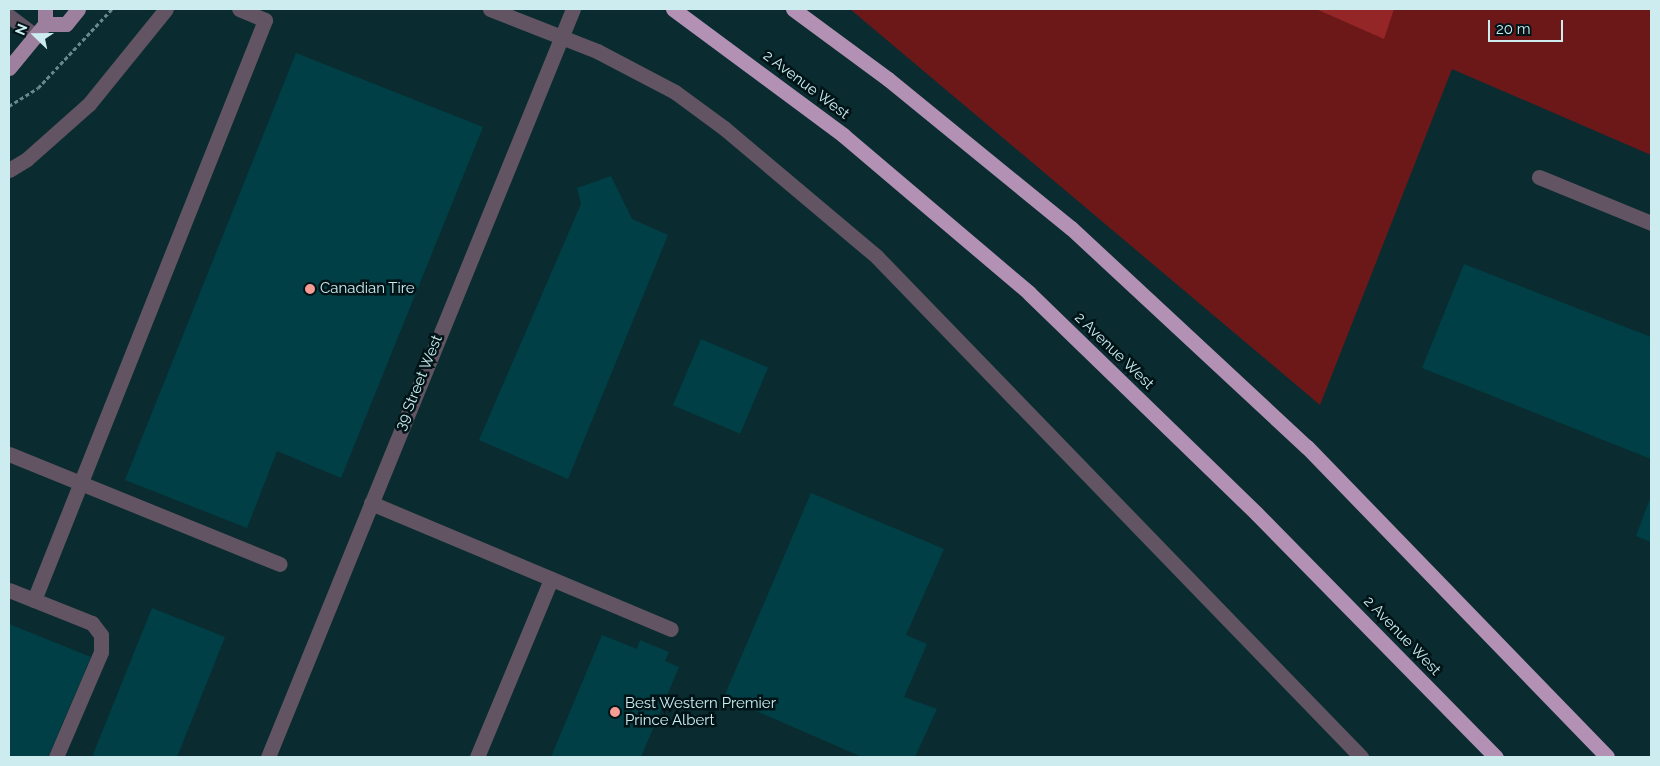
<!DOCTYPE html>
<style>
body{margin:0}
#map{position:relative;width:1660px;height:766px;overflow:hidden;background:#0a2c30;font-family:Raleway,sans-serif}
div>[style]{position:absolute}
[style*='--x']{left:calc(var(--x)*1px);top:calc(var(--y)*1px);width:calc(var(--w)*1px);rotate:calc(var(--a)*1deg)}
.green>*{inset:0;background:#6c1819}
.forest>*{inset:0;background:#942627}
.building>*{inset:0;background:#003f45;transform-origin:0 0}
.path>*{height:3px;margin-top:-1.5px;transform-origin:0;background:repeating-linear-gradient(90deg,#67888c 0 4px,transparent 0 6.5px)}
.minor>*{height:15px;margin:-7.5px;padding:0 7.5px;transform-origin:7.5px;border-radius:7.5px;background:#625462}
.major>*{height:15px;margin:-7.5px;padding:0 7.5px;transform-origin:7.5px;border-radius:7.5px;background:#9c809e}
.highway>*{height:15px;margin:-7.5px;padding:0 7.5px;transform-origin:7.5px;border-radius:7.5px;background:#b391b5}
.dots>*{width:14px;height:14px;translate:-50% -50%;box-sizing:border-box;border:2px solid #001417;border-radius:50%}
span{translate:-50% -50%;white-space:nowrap;text-align:center;line-height:1.15;-webkit-text-stroke:5px #001417;paint-order:stroke}
.street-label{font-size:15px;color:#cdecf0}
.poi-label{font-size:15px;color:#cdecf0}
.left{translate:0 -50%;text-align:left}
.frame{position:absolute;inset:0;border:10px solid #cdecf0;pointer-events:none}
.north{position:absolute;left:10px;top:10px;width:50px;height:50px;-webkit-text-stroke:4px #001417;paint-order:stroke;rotate:292deg;font-size:14px;font-weight:700;line-height:20px;text-align:center;color:#cdecf0}
.north::after{content:'';display:block;margin:auto;width:18px;height:22px;background:#cdecf0;clip-path:polygon(50% 0,100% 100%,50% 72%,0 100%)}
.scale{position:absolute;left:1488px;top:20px;width:75px;height:22px;box-sizing:border-box;border:2px solid #cdecf0;border-top:0;padding-left:6px;font-size:15px;line-height:18px;white-space:nowrap;color:#cdecf0;-webkit-text-stroke:4px #001417;paint-order:stroke}
</style>
<div id="map">
<div class="green">
<i style="clip-path:polygon(850px 9px,1651px 9px,1651px 155px,1452px 69px,1320px 405px)"></i>
</div>
<div class="forest">
<i style="clip-path:polygon(1316px 9px,1394px 9px,1384px 39px)"></i>
</div>
<div class="building">
<i style="clip-path:polygon(296px 53px,483px 127px,341px 478px,277px 451px,247px 528px,125px 480px)"></i>
<i style="clip-path:polygon(611px 176px,632px 219px,668px 235px,568px 479px,479px 440px,581px 204px,577px 188px)"></i>
<i style="clip-path:polygon(1464px 264px,1651px 337px,1651px 459px,1422px 368px)"></i>
<i style="left:701px;top:339px;width:73px;height:72px;rotate:23deg"></i>
<i style="clip-path:polygon(811px 493px,944px 549px,906px 635px,927px 644px,904px 697px,937px 709px,915px 757px,862px 757px,724px 697px)"></i>
<i style="clip-path:polygon(1651px 496px,1651px 542px,1636px 536px)"></i>
<i style="clip-path:polygon(152px 608px,225px 637px,177px 757px,92px 757px)"></i>
<i style="clip-path:polygon(9px 624px,91px 657px,48px 757px,9px 757px)"></i>
<i style="clip-path:polygon(602px 635px,637px 649px,640px 640px,669px 652px,665px 661px,679px 667px,641px 757px,551px 757px)"></i>
</div>
<div class="path">
<i style="--x:9;--y:106;--w:34;--a:-32"></i>
<i style="--x:38;--y:88;--w:108;--a:-46.9"></i>
</div>
<div class="minor">
<i style="--x:490;--y:9;--w:115;--a:21.4"></i>
<i style="--x:597;--y:51;--w:88;--a:27.7"></i>
<i style="--x:675;--y:92;--w:61;--a:36.3"></i>
<i style="--x:724;--y:128;--w:200;--a:40.1"></i>
<i style="--x:877;--y:257;--w:696;--a:45.93"></i>
<i style="--x:9;--y:16;--w:34;--a:37"></i>
<i style="--x:9;--y:170;--w:21;--a:-31"></i>
<i style="--x:27;--y:159;--w:83;--a:-41.6"></i>
<i style="--x:89;--y:104;--w:122;--a:-51"></i>
<i style="--x:1539;--y:177;--w:121;--a:22.3"></i>
<i style="--x:9;--y:454;--w:292;--a:22.1"></i>
<i style="--x:371;--y:503;--w:325;--a:22.8"></i>
<i style="--x:9;--y:590;--w:89;--a:21.7"></i>
<i style="--x:92;--y:623;--w:15;--a:53"></i>
<i style="--x:101;--y:635;--w:17;--a:90"></i>
<i style="--x:101;--y:652;--w:114;--a:113.2"></i>
<i style="--x:34;--y:600;--w:624;--a:-68.28"></i>
<i style="--x:265;--y:20;--w:28;--a:-157"></i>
<i style="--x:268;--y:757;--w:808;--a:-67.82"></i>
<i style="--x:477;--y:757;--w:193;--a:-67.4"></i>
</div>
<div class="major">
<i style="--x:45;--y:24;--w:21;--a:0"></i>
<i style="--x:66;--y:24;--w:19;--a:-51"></i>
<i style="--x:9;--y:68;--w:57;--a:-50.7"></i>
<i style="--x:45;--y:24;--w:15;--a:-90"></i>
</div>
<div class="highway">
<i style="--x:673;--y:9;--w:212;--a:36.5"></i>
<i style="--x:843;--y:135;--w:244;--a:40.3"></i>
<i style="--x:1029;--y:293;--w:316;--a:44.1"></i>
<i style="--x:1256;--y:513;--w:342;--a:45.5"></i>
<i style="--x:793;--y:9;--w:118;--a:36.4"></i>
<i style="--x:888;--y:79;--w:236;--a:39.2"></i>
<i style="--x:1071;--y:228;--w:322;--a:42.9"></i>
<i style="--x:1307;--y:447;--w:431;--a:45.9"></i>
</div>
<div class="dots">
<i style="left:310px;top:289px;background:#f59c94"></i>
<i style="left:615px;top:712px;background:#f59c94"></i>
</div>
<div class="street-label">
<span style="left:806px;top:85px;rotate:37deg">2 Avenue West</span>
<span style="left:1114px;top:351px;rotate:44deg">2 Avenue West</span>
<span style="left:419px;top:383px;rotate:-68deg">39 Street West</span>
<span style="left:1402px;top:636px;rotate:46deg">2 Avenue West</span>
</div>
<div class="poi-label">
<span class="left" style="left:320px;top:289px">Canadian Tire</span>
<span class="left" style="left:625px;top:712px">Best Western Premier<br>Prince Albert</span>
</div>
<div class="frame"></div>
<div class="north">N</div>
<div class="scale">20 m</div>
</div>
